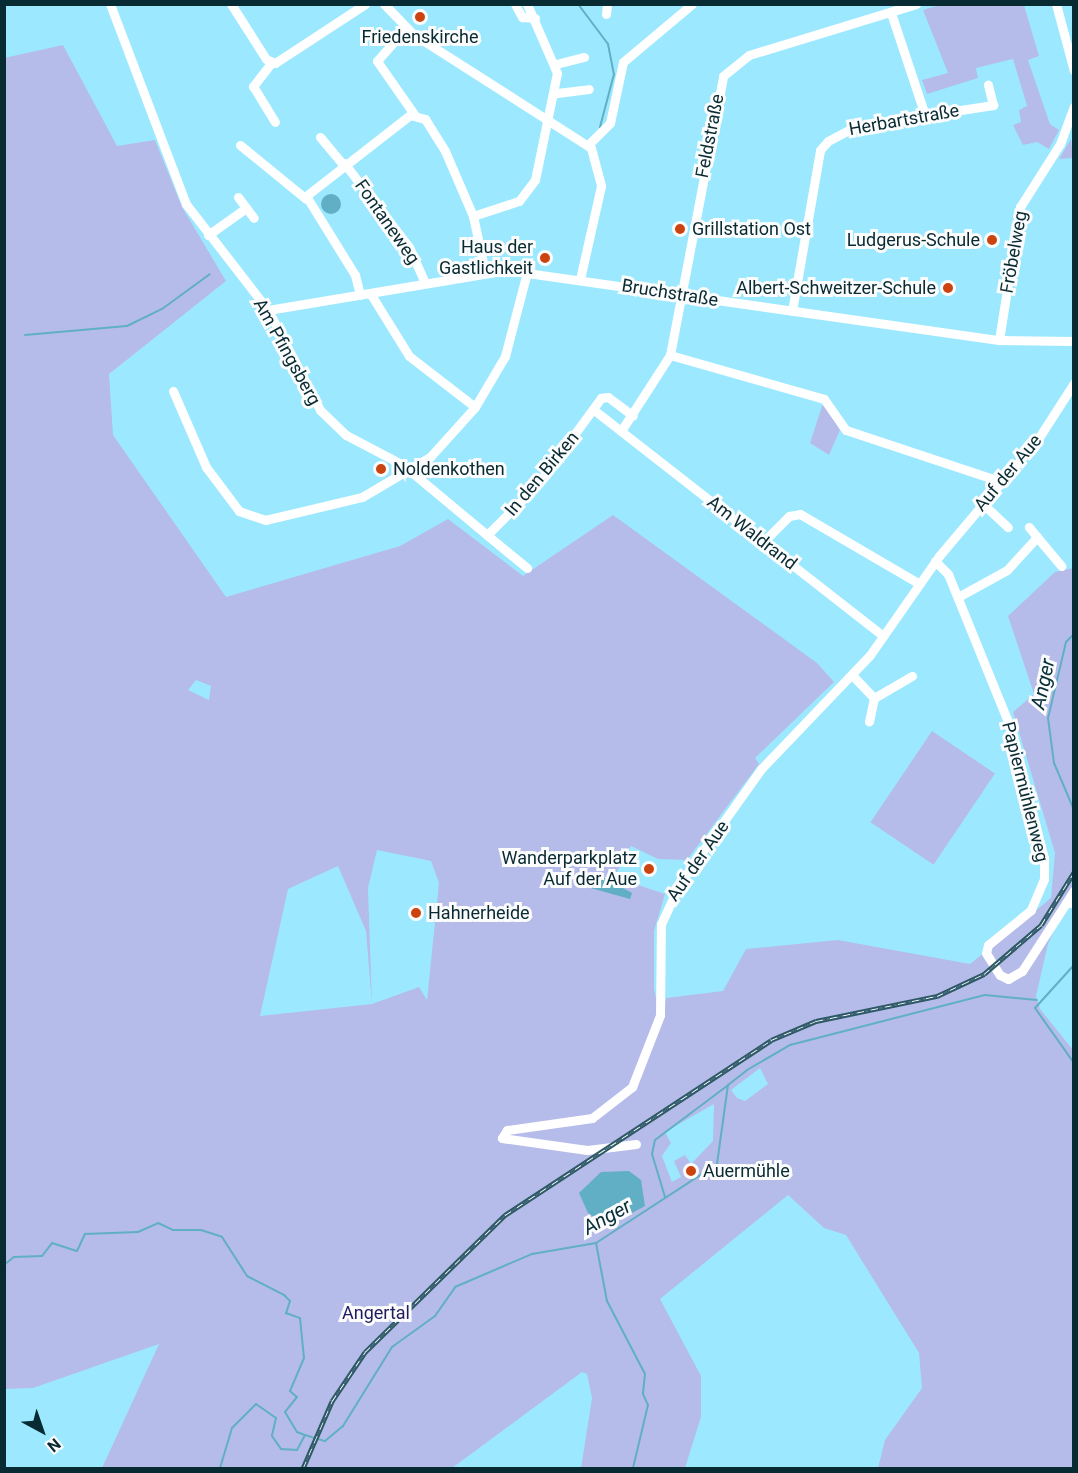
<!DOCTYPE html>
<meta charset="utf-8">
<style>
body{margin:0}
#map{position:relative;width:1078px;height:1473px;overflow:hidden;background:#9ce9ff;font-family:Roboto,sans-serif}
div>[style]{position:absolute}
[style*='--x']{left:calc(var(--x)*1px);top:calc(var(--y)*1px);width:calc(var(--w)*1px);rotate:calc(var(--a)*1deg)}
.green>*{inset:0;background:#b5bce9;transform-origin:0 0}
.water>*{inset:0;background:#61afc4}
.round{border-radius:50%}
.stream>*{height:2px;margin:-1px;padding:0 1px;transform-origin:1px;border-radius:1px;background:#61afc4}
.minor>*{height:9px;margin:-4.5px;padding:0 4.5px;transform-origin:4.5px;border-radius:4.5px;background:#fff}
.rail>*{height:4.5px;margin-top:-2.25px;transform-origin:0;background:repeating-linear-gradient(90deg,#fcfcfc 0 7px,#2c5964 0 14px);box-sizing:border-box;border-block:2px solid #2c5964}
.dots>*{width:16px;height:16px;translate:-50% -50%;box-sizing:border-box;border:3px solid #fcfcfc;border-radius:50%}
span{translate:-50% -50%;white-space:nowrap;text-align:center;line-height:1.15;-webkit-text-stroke:6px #fcfcfc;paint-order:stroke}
.poi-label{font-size:18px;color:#082a32}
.left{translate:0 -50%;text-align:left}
.right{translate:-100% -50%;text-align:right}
.street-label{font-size:18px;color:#082a32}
.park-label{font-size:18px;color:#1f1d5e}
.water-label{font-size:20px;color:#072f38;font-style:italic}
.frame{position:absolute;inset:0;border:6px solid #082a32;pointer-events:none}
.north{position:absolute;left:12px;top:1401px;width:60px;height:60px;-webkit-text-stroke:4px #fcfcfc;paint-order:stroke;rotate:140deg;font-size:16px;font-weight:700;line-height:24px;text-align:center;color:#082a32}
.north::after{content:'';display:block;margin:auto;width:21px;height:27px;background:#082a32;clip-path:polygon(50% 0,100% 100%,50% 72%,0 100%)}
</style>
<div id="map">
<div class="green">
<i style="clip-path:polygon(940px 5px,1024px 5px,1039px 56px,1028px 60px,1050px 124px,1059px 130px,1049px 149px,1037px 142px,1023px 145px,1013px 125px,1021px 122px,1019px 110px,1027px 106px,1013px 59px,976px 68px,978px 78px,927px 94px,922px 80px,948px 73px,923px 10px)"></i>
<i style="clip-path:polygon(evenodd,63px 45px,117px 146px,155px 140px,182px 207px,226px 281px,109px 374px,113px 435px,226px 597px,400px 546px,448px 519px,523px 576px,613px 515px,817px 663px,834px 682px,755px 758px,759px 764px,687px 860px,658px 859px,631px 846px,614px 877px,665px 894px,654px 931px,654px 989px,661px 1019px,666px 998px,723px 991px,746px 949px,838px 940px,970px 964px,1051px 898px,1055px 853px,1013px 712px,1034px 694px,1008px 616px,1055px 572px,1073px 568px,1073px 887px,1048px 944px,1036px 996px,1040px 1009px,1073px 1050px,1073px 1468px,878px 1468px,885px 1440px,922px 1388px,919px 1353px,846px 1235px,824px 1228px,788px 1195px,660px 1299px,701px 1376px,701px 1417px,685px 1468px,581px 1468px,592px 1398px,587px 1374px,582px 1372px,452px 1468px,102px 1468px,159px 1344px,33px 1388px,5px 1389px,4px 58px,63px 45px,196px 680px,211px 686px,209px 700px,188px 690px,196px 680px,63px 45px,377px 850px,431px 861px,439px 883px,427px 1000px,419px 987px,372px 1004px,368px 888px,377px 850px,63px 45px,338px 866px,366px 931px,372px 1004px,260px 1016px,288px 889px,338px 866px,63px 45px,760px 1068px,768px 1084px,745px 1101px,737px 1098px,731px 1090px,760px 1068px,63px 45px,714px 1104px,713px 1141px,691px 1164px,685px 1155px,674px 1161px,681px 1177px,672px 1182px,662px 1156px,671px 1143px,665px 1132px,714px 1104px)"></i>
<i style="clip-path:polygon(1071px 139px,1073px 158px,1059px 159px)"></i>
<i style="clip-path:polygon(823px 403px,840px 430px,829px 455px,810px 443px)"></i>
<i style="left:932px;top:731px;width:76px;height:110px;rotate:34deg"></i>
</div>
<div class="water">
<i class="round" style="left:321px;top:194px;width:20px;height:20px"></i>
<i style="clip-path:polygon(598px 874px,632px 893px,630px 899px,587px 887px)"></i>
<i style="clip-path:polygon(629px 1171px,641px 1180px,645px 1206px,608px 1226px,588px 1213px,579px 1193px,601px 1172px)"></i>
</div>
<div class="stream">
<i style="--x:578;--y:4;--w:50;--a:53.1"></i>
<i style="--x:608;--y:44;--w:31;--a:79"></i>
<i style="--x:614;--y:74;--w:55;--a:104.8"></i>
<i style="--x:25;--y:335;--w:102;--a:-5"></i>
<i style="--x:127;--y:326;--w:39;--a:-26"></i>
<i style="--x:162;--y:309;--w:59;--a:-36.1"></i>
<i style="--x:1074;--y:634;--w:11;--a:135"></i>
<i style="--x:1066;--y:642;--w:78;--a:103.3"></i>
<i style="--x:1048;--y:718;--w:45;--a:82.4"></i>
<i style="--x:1054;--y:763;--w:51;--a:66.9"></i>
<i style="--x:1074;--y:965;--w:58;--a:132.2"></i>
<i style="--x:1035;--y:1008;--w:67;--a:54.7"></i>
<i style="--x:665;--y:1197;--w:45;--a:-106.8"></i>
<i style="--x:652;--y:1154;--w:14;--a:-78"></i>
<i style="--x:655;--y:1140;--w:90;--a:-36.9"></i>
<i style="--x:596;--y:1243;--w:59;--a:79.3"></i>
<i style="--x:607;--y:1301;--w:82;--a:62.5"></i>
<i style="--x:645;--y:1374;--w:20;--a:96"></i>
<i style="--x:643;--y:1394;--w:12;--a:66"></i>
<i style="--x:648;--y:1405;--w:65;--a:103.4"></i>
<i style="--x:4;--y:1265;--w:13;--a:-39"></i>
<i style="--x:14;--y:1257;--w:28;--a:-2"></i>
<i style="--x:42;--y:1256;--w:16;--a:-52"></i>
<i style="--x:52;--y:1243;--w:26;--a:18"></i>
<i style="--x:77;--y:1251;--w:19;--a:-65"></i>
<i style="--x:85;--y:1234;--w:53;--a:-2.2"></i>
<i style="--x:138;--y:1232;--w:22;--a:-24"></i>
<i style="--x:158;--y:1223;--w:17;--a:25"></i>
<i style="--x:173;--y:1230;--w:28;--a:0"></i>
<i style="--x:201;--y:1230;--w:22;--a:18"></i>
<i style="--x:222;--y:1237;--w:46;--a:57.3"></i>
<i style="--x:247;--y:1276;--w:42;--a:27.2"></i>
<i style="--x:284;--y:1295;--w:8;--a:45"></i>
<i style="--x:290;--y:1301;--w:13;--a:108"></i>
<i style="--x:286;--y:1313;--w:15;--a:20"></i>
<i style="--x:300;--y:1318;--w:40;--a:84.3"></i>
<i style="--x:304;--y:1358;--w:36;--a:113"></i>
<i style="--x:290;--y:1391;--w:9;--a:41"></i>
<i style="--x:297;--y:1397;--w:19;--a:129"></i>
<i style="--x:285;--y:1412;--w:23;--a:59"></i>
<i style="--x:297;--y:1432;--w:9;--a:21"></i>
<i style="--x:220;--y:1468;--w:42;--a:-73.3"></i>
<i style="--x:232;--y:1428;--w:34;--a:-45"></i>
<i style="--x:256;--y:1404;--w:24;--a:35"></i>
<i style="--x:276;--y:1418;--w:18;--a:103"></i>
<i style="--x:272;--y:1436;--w:16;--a:55"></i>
<i style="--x:281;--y:1449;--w:16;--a:4"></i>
<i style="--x:297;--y:1450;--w:17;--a:-62"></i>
<i style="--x:305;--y:1435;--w:21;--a:17"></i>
<i style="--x:325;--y:1441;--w:23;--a:-40"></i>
<i style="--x:343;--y:1426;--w:93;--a:-58.2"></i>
<i style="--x:392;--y:1347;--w:53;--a:-35.8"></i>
<i style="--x:435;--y:1316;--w:35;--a:-55"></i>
<i style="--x:455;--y:1287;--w:84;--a:-23.2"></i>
<i style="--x:532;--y:1254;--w:65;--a:-9.8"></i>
<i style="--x:596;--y:1243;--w:145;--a:-33.1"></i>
<i style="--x:717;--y:1164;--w:80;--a:-82.1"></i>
<i style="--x:728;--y:1085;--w:24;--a:-38"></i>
<i style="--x:747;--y:1070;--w:50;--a:-30.2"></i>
<i style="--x:790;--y:1045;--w:201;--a:-14.4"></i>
<i style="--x:985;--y:995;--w:52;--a:5.5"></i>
</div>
<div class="minor">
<i style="--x:110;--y:4;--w:214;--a:69.2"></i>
<i style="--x:186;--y:204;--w:134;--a:52.3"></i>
<i style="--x:268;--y:310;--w:113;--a:62.5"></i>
<i style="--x:320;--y:410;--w:36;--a:44"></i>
<i style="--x:346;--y:435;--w:64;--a:27.8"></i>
<i style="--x:403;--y:465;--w:109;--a:39.8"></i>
<i style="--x:487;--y:535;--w:72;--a:-45"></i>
<i style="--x:538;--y:484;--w:107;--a:-53.8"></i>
<i style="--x:601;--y:398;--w:7;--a:-8"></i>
<i style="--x:608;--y:397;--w:31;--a:37"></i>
<i style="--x:231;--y:4;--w:65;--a:57.5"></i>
<i style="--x:266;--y:59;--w:10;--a:24"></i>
<i style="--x:275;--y:63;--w:108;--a:-33.2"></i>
<i style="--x:384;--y:4;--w:42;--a:46"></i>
<i style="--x:413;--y:34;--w:211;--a:32.6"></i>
<i style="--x:591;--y:148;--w:39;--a:75"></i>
<i style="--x:601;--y:186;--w:95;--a:102.7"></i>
<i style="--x:515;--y:4;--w:15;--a:62"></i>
<i style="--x:522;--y:17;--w:13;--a:4"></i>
<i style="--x:1056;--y:4;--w:69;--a:75"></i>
<i style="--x:891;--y:13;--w:108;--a:71.6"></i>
<i style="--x:606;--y:14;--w:10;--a:-84"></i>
<i style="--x:406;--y:28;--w:44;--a:131.3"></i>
<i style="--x:377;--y:61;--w:65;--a:55.1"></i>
<i style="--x:272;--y:62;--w:31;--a:128"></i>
<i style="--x:253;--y:86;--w:42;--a:58.6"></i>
<i style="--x:556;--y:64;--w:29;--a:-14"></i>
<i style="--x:557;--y:93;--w:32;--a:-7"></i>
<i style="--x:320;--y:137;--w:35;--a:50"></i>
<i style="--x:240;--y:145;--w:85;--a:39.3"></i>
<i style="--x:588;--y:145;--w:31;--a:-45"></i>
<i style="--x:610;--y:123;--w:62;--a:-78"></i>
<i style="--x:623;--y:62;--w:90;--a:-40"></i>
<i style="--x:344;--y:163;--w:106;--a:52.3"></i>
<i style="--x:409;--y:247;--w:39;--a:66"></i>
<i style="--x:238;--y:197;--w:26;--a:53"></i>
<i style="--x:473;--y:216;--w:48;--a:-18.1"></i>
<i style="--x:519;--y:201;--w:26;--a:-53"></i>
<i style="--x:535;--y:180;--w:109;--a:-78.4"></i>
<i style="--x:557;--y:73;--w:75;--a:-113.5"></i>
<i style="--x:208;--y:235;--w:47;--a:-35.4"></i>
<i style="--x:370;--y:293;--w:74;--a:58.2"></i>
<i style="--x:409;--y:356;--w:83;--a:37.7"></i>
<i style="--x:360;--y:295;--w:21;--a:-104"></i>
<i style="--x:355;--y:275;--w:93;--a:-121.8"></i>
<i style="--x:306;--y:196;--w:132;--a:-37.9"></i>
<i style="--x:410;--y:115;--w:16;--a:15"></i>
<i style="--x:425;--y:119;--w:38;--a:58"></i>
<i style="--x:445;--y:151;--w:71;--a:66.7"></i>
<i style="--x:473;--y:216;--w:57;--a:77.9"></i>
<i style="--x:268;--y:310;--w:241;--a:-9.5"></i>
<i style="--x:506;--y:270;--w:498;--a:8.1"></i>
<i style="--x:999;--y:340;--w:75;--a:0.8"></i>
<i style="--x:792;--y:311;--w:163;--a:-80.1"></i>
<i style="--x:820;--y:150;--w:12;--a:-48"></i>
<i style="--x:828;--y:141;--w:32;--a:-28"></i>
<i style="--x:856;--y:126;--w:139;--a:-8.7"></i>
<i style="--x:993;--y:105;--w:21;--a:-104"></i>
<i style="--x:999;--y:340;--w:135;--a:-81"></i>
<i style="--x:1020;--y:207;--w:75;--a:-57.6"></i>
<i style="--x:1060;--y:144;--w:40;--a:-69.8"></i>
<i style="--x:670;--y:355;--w:160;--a:15.9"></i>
<i style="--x:824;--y:399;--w:38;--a:55"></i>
<i style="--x:846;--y:430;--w:164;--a:18.4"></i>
<i style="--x:173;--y:391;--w:83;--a:66.5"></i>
<i style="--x:206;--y:467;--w:55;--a:53.1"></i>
<i style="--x:239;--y:511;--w:28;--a:19"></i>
<i style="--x:265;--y:520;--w:100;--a:-13.3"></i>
<i style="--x:362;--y:497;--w:79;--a:-30.5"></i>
<i style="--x:430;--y:457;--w:67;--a:-48"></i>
<i style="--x:475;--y:407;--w:59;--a:-59.5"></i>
<i style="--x:505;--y:356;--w:87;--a:-75.3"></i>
<i style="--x:594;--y:410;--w:367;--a:38"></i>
<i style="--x:621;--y:431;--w:90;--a:-57.2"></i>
<i style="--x:670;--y:355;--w:284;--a:-79.2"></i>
<i style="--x:723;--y:76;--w:33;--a:-39"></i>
<i style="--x:749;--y:55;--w:175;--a:-17"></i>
<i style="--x:983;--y:504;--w:34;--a:43"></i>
<i style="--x:487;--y:535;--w:52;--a:39.5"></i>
<i style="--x:1037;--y:537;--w:38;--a:50"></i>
<i style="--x:764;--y:541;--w:35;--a:-45"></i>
<i style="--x:789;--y:516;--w:11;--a:-10"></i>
<i style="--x:800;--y:514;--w:137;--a:30.3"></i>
<i style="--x:935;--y:561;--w:18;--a:45"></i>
<i style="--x:948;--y:574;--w:160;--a:67.9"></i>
<i style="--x:1008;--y:722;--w:141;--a:75.2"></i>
<i style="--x:1044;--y:858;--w:21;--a:90"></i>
<i style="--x:1044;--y:879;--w:34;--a:113"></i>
<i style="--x:1031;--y:910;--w:55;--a:140.9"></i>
<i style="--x:988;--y:945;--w:8;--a:104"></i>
<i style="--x:986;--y:953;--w:26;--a:58"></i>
<i style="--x:1000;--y:975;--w:9;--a:27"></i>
<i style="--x:1008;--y:979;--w:16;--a:-30"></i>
<i style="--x:1022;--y:971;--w:81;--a:-57.1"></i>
<i style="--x:1066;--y:903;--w:8;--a:0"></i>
<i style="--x:958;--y:597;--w:56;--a:-28.9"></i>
<i style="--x:1007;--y:570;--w:45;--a:-47.7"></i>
<i style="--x:1037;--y:537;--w:13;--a:-129"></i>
<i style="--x:852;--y:675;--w:32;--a:46"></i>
<i style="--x:874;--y:698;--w:24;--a:102"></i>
<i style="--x:874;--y:698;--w:44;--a:-30.1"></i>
<i style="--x:1066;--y:903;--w:15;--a:-58"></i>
<i style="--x:636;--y:1144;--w:49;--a:173"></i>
<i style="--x:587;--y:1150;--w:86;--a:-172"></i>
<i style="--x:502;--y:1138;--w:9;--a:-58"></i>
<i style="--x:507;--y:1130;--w:86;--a:-8"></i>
<i style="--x:592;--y:1118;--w:51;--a:-37.8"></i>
<i style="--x:632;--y:1087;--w:77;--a:-68.7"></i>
<i style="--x:660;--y:1015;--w:91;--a:-89.4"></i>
<i style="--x:661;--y:924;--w:45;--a:-65.1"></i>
<i style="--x:680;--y:883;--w:140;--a:-54.6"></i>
<i style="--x:761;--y:769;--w:158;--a:-46.3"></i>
<i style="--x:870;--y:655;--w:121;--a:-55.1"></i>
<i style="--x:939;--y:556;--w:153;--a:-49.8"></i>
<i style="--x:1038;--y:439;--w:67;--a:-57.3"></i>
</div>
<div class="rail">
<i style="--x:303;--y:1468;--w:73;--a:-66.6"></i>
<i style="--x:332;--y:1401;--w:59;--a:-56"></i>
<i style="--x:365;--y:1352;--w:196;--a:-44.4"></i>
<i style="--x:505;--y:1215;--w:318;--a:-33.3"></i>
<i style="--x:771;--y:1040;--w:49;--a:-22.9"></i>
<i style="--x:816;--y:1021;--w:124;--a:-11.7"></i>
<i style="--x:937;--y:996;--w:52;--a:-25.1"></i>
<i style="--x:984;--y:974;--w:75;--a:-40.7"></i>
<i style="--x:1041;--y:925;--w:62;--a:-58.1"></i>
</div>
<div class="dots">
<i style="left:420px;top:17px;background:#cb4410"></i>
<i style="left:680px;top:229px;background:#cb4410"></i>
<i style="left:992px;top:240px;background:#cb4410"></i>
<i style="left:545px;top:258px;background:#cb4410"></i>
<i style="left:948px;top:288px;background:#cb4410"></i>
<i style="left:381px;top:469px;background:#cb4410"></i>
<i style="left:649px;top:869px;background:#cb4410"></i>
<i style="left:416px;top:913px;background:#cb4410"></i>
<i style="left:691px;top:1171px;background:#cb4410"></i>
</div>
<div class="poi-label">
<span style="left:420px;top:37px">Friedenskirche</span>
<span class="left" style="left:692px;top:229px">Grillstation Ost</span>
<span class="right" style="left:980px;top:240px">Ludgerus-Schule</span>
<span class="right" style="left:533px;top:258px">Haus der<br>Gastlichkeit</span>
<span class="right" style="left:936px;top:288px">Albert-Schweitzer-Schule</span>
<span class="left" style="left:393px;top:469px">Noldenkothen</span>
<span class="right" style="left:637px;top:869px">Wanderparkplatz<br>Auf der Aue</span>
<span class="left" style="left:428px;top:913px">Hahnerheide</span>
<span class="left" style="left:703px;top:1171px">Auermühle</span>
</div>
<div class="street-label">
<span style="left:904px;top:120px;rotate:-10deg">Herbartstraße</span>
<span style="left:710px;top:136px;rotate:-79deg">Feldstraße</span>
<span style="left:387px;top:222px;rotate:55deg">Fontaneweg</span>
<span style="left:1014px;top:252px;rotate:-80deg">Fröbelweg</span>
<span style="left:670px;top:293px;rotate:9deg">Bruchstraße</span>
<span style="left:287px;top:352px;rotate:61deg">Am Pfingsberg</span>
<span style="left:1008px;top:473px;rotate:-50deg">Auf der Aue</span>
<span style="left:542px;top:474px;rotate:-50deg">In den Birken</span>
<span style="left:752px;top:533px;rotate:38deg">Am Waldrand</span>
<span style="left:1025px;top:792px;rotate:76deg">Papiermühlenweg</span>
<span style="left:698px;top:861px;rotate:-55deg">Auf der Aue</span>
</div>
<div class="park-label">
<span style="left:376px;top:1313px">Angertal</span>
</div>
<div class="water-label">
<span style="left:1043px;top:684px;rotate:-78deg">Anger</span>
<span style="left:607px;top:1217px;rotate:-29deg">Anger</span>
</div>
<div class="frame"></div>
<div class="north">N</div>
</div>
